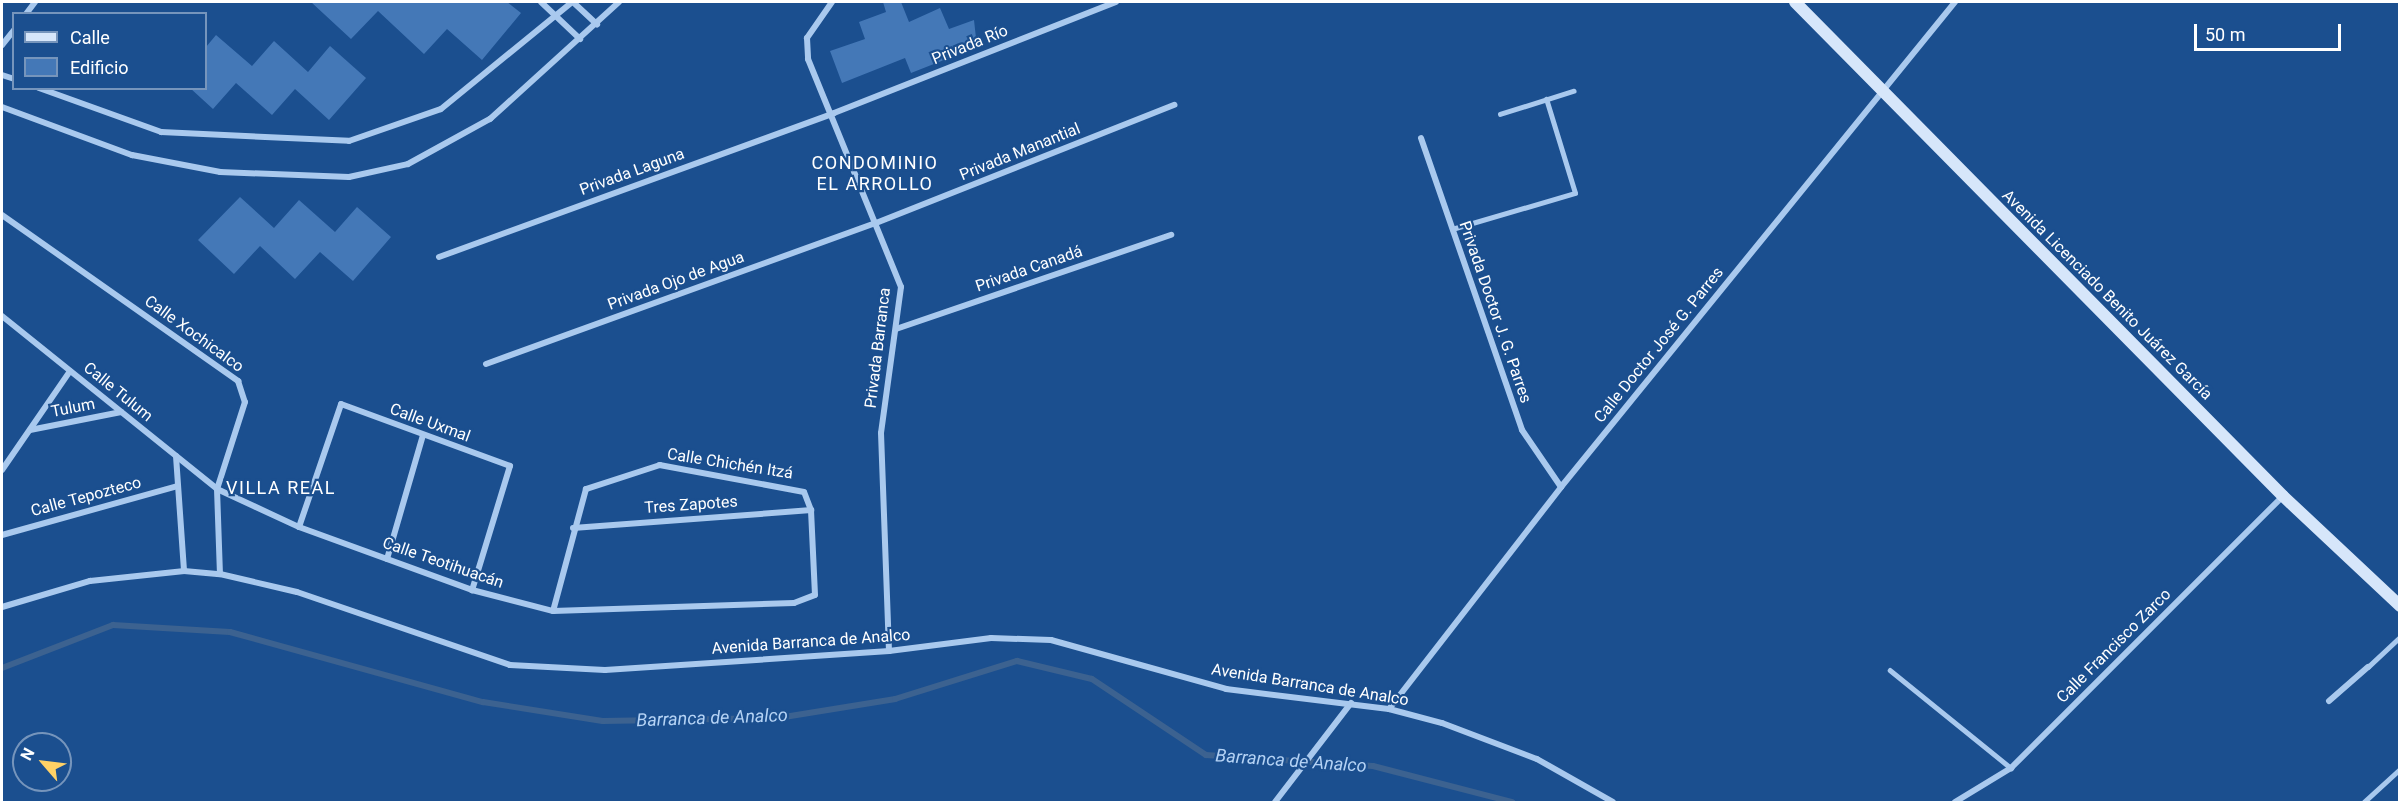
<!DOCTYPE html>
<meta charset="utf-8">
<style>
body{margin:0}
#map{position:relative;width:2401px;height:804px;overflow:hidden;background:#1b4f8f;font-family:Roboto,sans-serif}
div>[style]{position:absolute}
[style*='--x']{left:calc(var(--x)*1px);top:calc(var(--y)*1px);width:calc(var(--w)*1px);rotate:calc(var(--a)*1deg)}
.stream>*{height:6px;margin:-3px;padding:0 3px;transform-origin:3px;border-radius:3px;background:#3c6290}
.building>*{inset:0;background:#4478b7}
.service>*{height:4.5px;margin:-2.25px;padding:0 2.25px;transform-origin:2.25px;border-radius:2.25px;background:#a9c9ee}
.minor>*{height:6px;margin:-3px;padding:0 3px;transform-origin:3px;border-radius:3px;background:#a9c9ee}
.secondary>*{height:12px;margin:-6px;padding:0 6px;transform-origin:6px;border-radius:6px;background:#d6e6fa}
span{translate:-50% -50%;white-space:nowrap;text-align:center;line-height:1.15;-webkit-text-stroke:4.5px #1b4f8f;paint-order:stroke}
.street-label{font-size:16px;color:#fff}
.neighbourhood-label{font-size:18px;color:#fff;letter-spacing:1.5px}
.water-label{font-size:18px;color:#b5d3f5;font-style:italic}
.frame{position:absolute;inset:0;border:3px solid #fff;pointer-events:none}
.legend{position:absolute;left:12px;top:12px;width:195px;height:78px;box-sizing:border-box;background:#1b4f8f;border:2px solid #7695bc;margin:0;padding:8px 10px;list-style:none;font-size:18px;color:#fff}
.legend li{display:flex;align-items:center;gap:12px;height:30px}
.legend b{width:30px;border:2px solid #7695bc}
.north{position:absolute;left:12px;top:732px;width:60px;height:60px;box-sizing:border-box;background:#1b4f8f;border:2px solid #7695bc;border-radius:50%;rotate:298deg;font-size:16px;font-weight:700;line-height:24px;text-align:center;color:#fff}
.north::after{content:'';display:block;margin:auto;width:21px;height:27px;background:#ffd166;clip-path:polygon(50% 0,100% 100%,50% 72%,0 100%)}
.scale{position:absolute;left:2194px;top:24px;width:147px;height:27px;box-sizing:border-box;border:3px solid #fff;border-top:0;padding-left:8px;font-size:18px;line-height:21px;white-space:nowrap;color:#fff;-webkit-text-stroke:4px #1b4f8f;paint-order:stroke}
</style>
<div id="map">
<div class="stream">
<i style="--x:2;--y:668;--w:119;--a:-21.2"></i>
<i style="--x:113;--y:625;--w:117;--a:3.4"></i>
<i style="--x:230;--y:632;--w:263;--a:15.5"></i>
<i style="--x:483;--y:702;--w:121;--a:9"></i>
<i style="--x:603;--y:721;--w:175;--a:-1"></i>
<i style="--x:778;--y:718;--w:119;--a:-9.2"></i>
<i style="--x:895;--y:699;--w:128;--a:-17.3"></i>
<i style="--x:1017;--y:661;--w:77;--a:13.5"></i>
<i style="--x:1092;--y:679;--w:137;--a:33.7"></i>
<i style="--x:1206;--y:755;--w:167;--a:3.8"></i>
<i style="--x:1373;--y:766;--w:144;--a:14.5"></i>
</div>
<div class="building">
<i style="clip-path:polygon(311px 2px,507px 2px,521px 13px,482px 60px,447px 29px,424px 54px,378px 11px,351px 39px)"></i>
<i style="clip-path:polygon(883px 2px,901px 2px,909px 22px,940px 8px,949px 29px,974px 20px,977px 47px,911px 73px,905px 58px,842px 83px,830px 51px,865px 39px,859px 22px,886px 12px)"></i>
<i style="clip-path:polygon(216px 35px,252px 66px,274px 41px,308px 72px,330px 46px,366px 78px,329px 120px,295px 89px,272px 115px,236px 83px,213px 109px,190px 88px,206px 88px,206px 47px)"></i>
<i style="clip-path:polygon(240px 197px,274px 228px,299px 200px,335px 232px,357px 207px,391px 237px,353px 281px,320px 252px,295px 279px,260px 246px,234px 274px,198px 240px)"></i>
</div>
<div class="service">
<i style="--x:1500;--y:114;--w:77;--a:-17.5"></i>
<i style="--x:1452;--y:229;--w:128;--a:-16.3"></i>
<i style="--x:1575;--y:193;--w:98;--a:-107.1"></i>
<i style="--x:2368;--y:667;--w:44;--a:-43.2"></i>
<i style="--x:1890;--y:670;--w:156;--a:39"></i>
<i style="--x:2364;--y:802;--w:49;--a:-42.5"></i>
</div>
<div class="minor">
<i style="--x:541;--y:2;--w:54;--a:43.5"></i>
<i style="--x:573;--y:2;--w:33;--a:43"></i>
<i style="--x:832;--y:2;--w:44;--a:124.8"></i>
<i style="--x:807;--y:38;--w:21;--a:87"></i>
<i style="--x:808;--y:59;--w:246;--a:67.8"></i>
<i style="--x:901;--y:287;--w:147;--a:97.8"></i>
<i style="--x:881;--y:433;--w:218;--a:87.9"></i>
<i style="--x:26;--y:14;--w:15;--a:-53"></i>
<i style="--x:2;--y:45;--w:19;--a:-51"></i>
<i style="--x:2;--y:75;--w:13;--a:18"></i>
<i style="--x:39;--y:88;--w:130;--a:19.8"></i>
<i style="--x:161;--y:132;--w:188;--a:2.7"></i>
<i style="--x:349;--y:141;--w:97;--a:-19.2"></i>
<i style="--x:441;--y:109;--w:169;--a:-39.2"></i>
<i style="--x:2;--y:107;--w:139;--a:20.3"></i>
<i style="--x:132;--y:155;--w:90;--a:10.9"></i>
<i style="--x:220;--y:172;--w:129;--a:2.2"></i>
<i style="--x:349;--y:177;--w:60;--a:-12.4"></i>
<i style="--x:408;--y:164;--w:94;--a:-28.8"></i>
<i style="--x:490;--y:119;--w:174;--a:-42.2"></i>
<i style="--x:1421;--y:138;--w:309;--a:70.9"></i>
<i style="--x:1522;--y:430;--w:69;--a:55.6"></i>
<i style="--x:2;--y:215;--w:289;--a:35.1"></i>
<i style="--x:238;--y:381;--w:22;--a:72"></i>
<i style="--x:245;--y:402;--w:91;--a:107.8"></i>
<i style="--x:217;--y:489;--w:85;--a:88"></i>
<i style="--x:439;--y:257;--w:420;--a:-20"></i>
<i style="--x:834;--y:113;--w:303;--a:-21.5"></i>
<i style="--x:2;--y:316;--w:276;--a:38.8"></i>
<i style="--x:217;--y:489;--w:90;--a:24.9"></i>
<i style="--x:299;--y:527;--w:184;--a:20"></i>
<i style="--x:472;--y:590;--w:84;--a:14.5"></i>
<i style="--x:553;--y:611;--w:241;--a:-1.9"></i>
<i style="--x:794;--y:603;--w:22;--a:-21"></i>
<i style="--x:815;--y:595;--w:85;--a:-92.7"></i>
<i style="--x:811;--y:510;--w:19;--a:-111"></i>
<i style="--x:804;--y:492;--w:147;--a:-169.4"></i>
<i style="--x:660;--y:465;--w:78;--a:162"></i>
<i style="--x:586;--y:489;--w:126;--a:105.1"></i>
<i style="--x:896;--y:329;--w:291;--a:-18.9"></i>
<i style="--x:486;--y:364;--w:415;--a:-19.9"></i>
<i style="--x:876;--y:223;--w:321;--a:-21.6"></i>
<i style="--x:30;--y:430;--w:93;--a:-11.2"></i>
<i style="--x:176;--y:456;--w:115;--a:86"></i>
<i style="--x:2;--y:470;--w:120;--a:-55.5"></i>
<i style="--x:299;--y:527;--w:130;--a:-71.1"></i>
<i style="--x:341;--y:404;--w:180;--a:20.1"></i>
<i style="--x:510;--y:466;--w:130;--a:107"></i>
<i style="--x:573;--y:528;--w:239;--a:-4.3"></i>
<i style="--x:2;--y:535;--w:182;--a:-15.6"></i>
<i style="--x:387;--y:559;--w:129;--a:-73.8"></i>
<i style="--x:2;--y:607;--w:92;--a:-16.5"></i>
<i style="--x:90;--y:581;--w:95;--a:-6.1"></i>
<i style="--x:184;--y:571;--w:36;--a:5"></i>
<i style="--x:220;--y:574;--w:79;--a:13.2"></i>
<i style="--x:297;--y:592;--w:225;--a:18.9"></i>
<i style="--x:510;--y:665;--w:95;--a:3"></i>
<i style="--x:605;--y:670;--w:285;--a:-3.8"></i>
<i style="--x:889;--y:651;--w:103;--a:-7.3"></i>
<i style="--x:991;--y:638;--w:60;--a:1.9"></i>
<i style="--x:1051;--y:640;--w:182;--a:15.6"></i>
<i style="--x:1226;--y:689;--w:164;--a:7"></i>
<i style="--x:1389;--y:709;--w:55;--a:14.8"></i>
<i style="--x:1442;--y:723;--w:102;--a:20.8"></i>
<i style="--x:1537;--y:759;--w:87;--a:29.5"></i>
<i style="--x:2329;--y:701;--w:52;--a:-41.1"></i>
<i style="--x:1389;--y:709;--w:281;--a:-52.2"></i>
<i style="--x:1561;--y:487;--w:625;--a:-50.91"></i>
<i style="--x:1275;--y:802;--w:125;--a:-52.5"></i>
<i style="--x:1955;--y:802;--w:66;--a:-31.3"></i>
<i style="--x:2011;--y:768;--w:385;--a:-45"></i>
</div>
<div class="secondary">
<i style="--x:1795;--y:2;--w:694;--a:45.35"></i>
<i style="--x:2283;--y:496;--w:161;--a:43.2"></i>
</div>
<div class="street-label">
<span style="left:970px;top:45px;rotate:-22deg">Privada Río</span>
<span style="left:1020px;top:152px;rotate:-22deg">Privada Manantial</span>
<span style="left:632px;top:172px;rotate:-20deg">Privada Laguna</span>
<span style="left:1029px;top:269px;rotate:-19deg">Privada Canadá</span>
<span style="left:676px;top:281px;rotate:-20deg">Privada Ojo de Agua</span>
<span style="left:2107px;top:295px;rotate:45deg">Avenida Licenciado Benito Juárez García</span>
<span style="left:1495px;top:312px;rotate:71deg">Privada Doctor J. G. Parres</span>
<span style="left:194px;top:334px;rotate:36deg">Calle Xochicalco</span>
<span style="left:1659px;top:345px;rotate:-51deg">Calle Doctor José G. Parres</span>
<span style="left:878px;top:348px;rotate:-83deg">Privada Barranca</span>
<span style="left:118px;top:392px;rotate:39deg">Calle Tulum</span>
<span style="left:73px;top:408px;rotate:-11deg">Tulum</span>
<span style="left:430px;top:423px;rotate:20deg">Calle Uxmal</span>
<span style="left:730px;top:464px;rotate:9deg">Calle Chichén Itzá</span>
<span style="left:86px;top:497px;rotate:-15deg">Calle Tepozteco</span>
<span style="left:691px;top:505px;rotate:-4deg">Tres Zapotes</span>
<span style="left:443px;top:563px;rotate:19deg">Calle Teotihuacán</span>
<span style="left:811px;top:642px;rotate:-4deg">Avenida Barranca de Analco</span>
<span style="left:2114px;top:646px;rotate:-45deg">Calle Francisco Zarco</span>
<span style="left:1310px;top:685px;rotate:9deg">Avenida Barranca de Analco</span>
</div>
<div class="neighbourhood-label">
<span style="left:875px;top:174px">CONDOMINIO<br>EL ARROLLO</span>
<span style="left:281px;top:488px">VILLA REAL</span>
</div>
<div class="water-label">
<span style="left:712px;top:718px;rotate:-2deg">Barranca de Analco</span>
<span style="left:1291px;top:761px;rotate:4deg">Barranca de Analco</span>
</div>
<div class="frame"></div>
<ul class="legend">
<li><b style="height:8px;background:#d6e6fa"></b>Calle</li>
<li><b style="height:16px;background:#4478b7"></b>Edificio</li>
</ul>
<div class="north">N</div>
<div class="scale">50 m</div>
</div>
